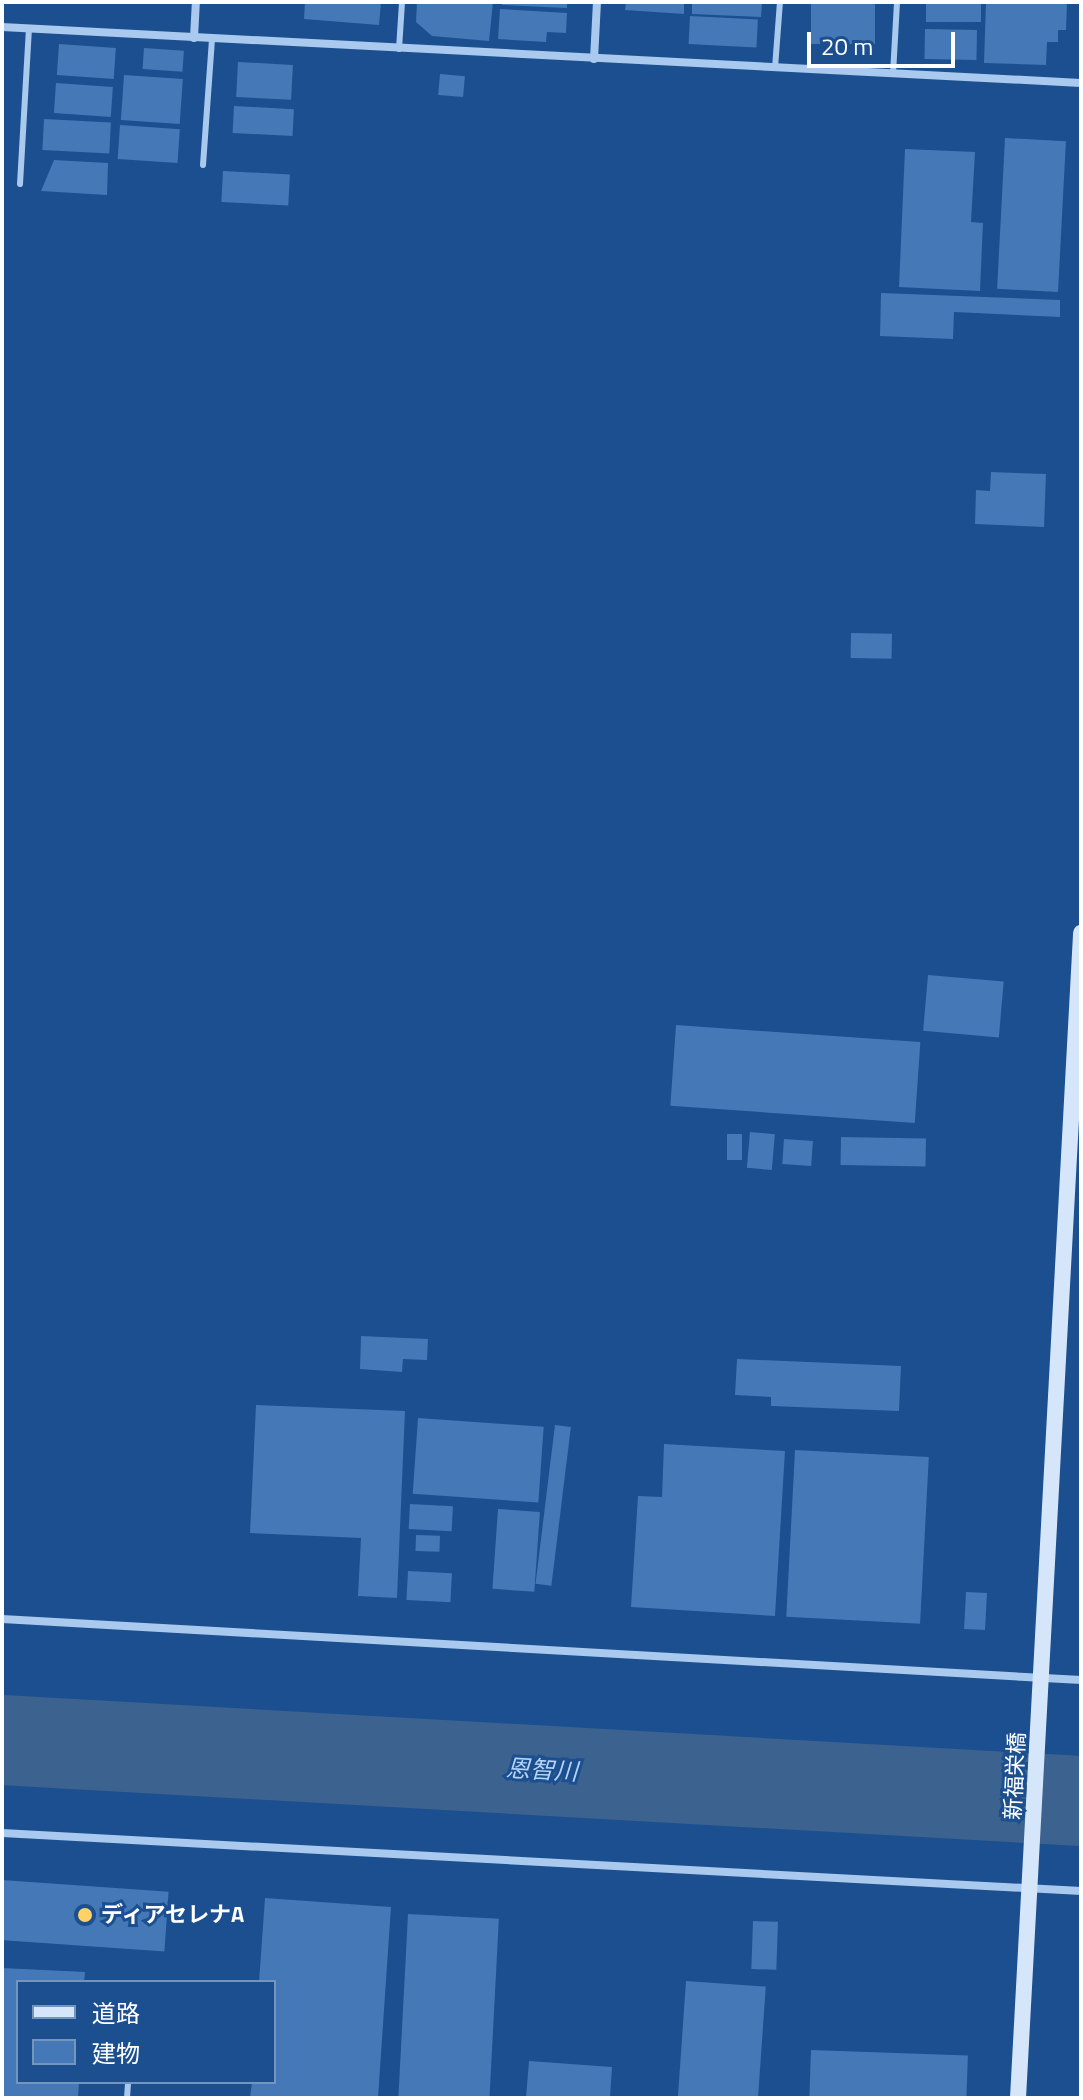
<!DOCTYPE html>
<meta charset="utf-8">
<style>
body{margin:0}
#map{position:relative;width:1083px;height:2100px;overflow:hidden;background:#1b4f8f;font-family:"Titillium Web","Noto Sans JP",sans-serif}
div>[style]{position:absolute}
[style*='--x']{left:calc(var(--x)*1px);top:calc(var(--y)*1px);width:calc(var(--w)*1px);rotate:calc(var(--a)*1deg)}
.river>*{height:90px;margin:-45px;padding:0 45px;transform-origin:45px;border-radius:45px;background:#3c6290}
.building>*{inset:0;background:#4478b7;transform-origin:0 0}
.lane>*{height:6px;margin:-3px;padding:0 3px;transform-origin:3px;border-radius:3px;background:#a9c9ee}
.street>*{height:8px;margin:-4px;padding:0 4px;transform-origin:4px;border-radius:4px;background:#a9c9ee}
.secondary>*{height:16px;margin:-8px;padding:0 8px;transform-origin:8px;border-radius:8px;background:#d6e6fa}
.dots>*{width:22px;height:22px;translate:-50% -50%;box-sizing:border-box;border:4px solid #1b4f8f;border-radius:50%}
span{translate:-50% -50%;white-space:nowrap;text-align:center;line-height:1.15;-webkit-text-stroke:6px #1b4f8f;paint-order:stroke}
.street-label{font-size:22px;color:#fff}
.poi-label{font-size:22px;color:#fff;font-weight:700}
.left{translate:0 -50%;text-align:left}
.water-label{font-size:24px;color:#b5d3f5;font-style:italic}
.frame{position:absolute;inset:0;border:4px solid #fff;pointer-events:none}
.legend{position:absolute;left:16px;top:1980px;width:260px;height:104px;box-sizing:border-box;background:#1b4f8f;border:2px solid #7695bc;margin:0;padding:10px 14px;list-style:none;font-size:24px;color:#fff}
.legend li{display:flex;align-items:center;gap:16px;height:40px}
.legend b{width:40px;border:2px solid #7695bc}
.scale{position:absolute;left:807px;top:32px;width:148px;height:36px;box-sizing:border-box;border:4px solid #fff;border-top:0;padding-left:10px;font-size:24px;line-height:28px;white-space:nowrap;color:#fff;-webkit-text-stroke:6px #1b4f8f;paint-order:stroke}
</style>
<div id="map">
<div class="river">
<i style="--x:2;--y:1740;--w:1081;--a:3.24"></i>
</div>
<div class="building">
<i style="clip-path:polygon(305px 2px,381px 2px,379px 25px,304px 19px)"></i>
<i style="clip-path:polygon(417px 2px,493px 2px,489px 41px,432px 36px,416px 22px)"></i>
<i style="clip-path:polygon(502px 2px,567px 2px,567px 8px,502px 5px)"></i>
<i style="clip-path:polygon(626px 2px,684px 2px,684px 14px,625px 10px)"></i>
<i style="clip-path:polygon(692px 2px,762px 2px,761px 17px,692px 14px)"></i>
<i style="left:811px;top:2px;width:64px;height:42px"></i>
<i style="left:926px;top:2px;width:55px;height:20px"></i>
<i style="clip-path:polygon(986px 2px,1067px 2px,1066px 30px,1058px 30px,1058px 42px,1047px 42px,1046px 65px,984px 63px)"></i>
<i style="clip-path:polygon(500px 9px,567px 13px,566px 33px,547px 32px,546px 42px,498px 39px)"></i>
<i style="left:690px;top:16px;width:68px;height:28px;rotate:3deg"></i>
<i style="left:925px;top:29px;width:52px;height:30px;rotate:1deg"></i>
<i style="left:59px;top:44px;width:57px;height:31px;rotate:4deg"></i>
<i style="left:144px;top:48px;width:40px;height:21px;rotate:4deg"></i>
<i style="left:238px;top:62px;width:55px;height:35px;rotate:3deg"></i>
<i style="left:440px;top:74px;width:25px;height:21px;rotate:5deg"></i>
<i style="left:124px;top:75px;width:59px;height:45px;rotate:4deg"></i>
<i style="left:56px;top:83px;width:57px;height:30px;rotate:4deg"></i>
<i style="left:234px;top:106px;width:60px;height:27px;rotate:3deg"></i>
<i style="left:44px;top:119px;width:67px;height:31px;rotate:3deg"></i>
<i style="left:120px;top:125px;width:60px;height:34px;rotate:4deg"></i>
<i style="left:1005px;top:138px;width:61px;height:151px;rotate:3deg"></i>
<i style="clip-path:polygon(905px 149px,975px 152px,971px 222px,983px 223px,980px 291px,899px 287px)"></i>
<i style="clip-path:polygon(54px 160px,108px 163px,107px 195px,41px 191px)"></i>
<i style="left:223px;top:171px;width:67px;height:31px;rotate:3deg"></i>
<i style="clip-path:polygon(881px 293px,1060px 300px,1060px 317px,954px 312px,953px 339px,880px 336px)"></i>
<i style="clip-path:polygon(991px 472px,1046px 474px,1044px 527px,975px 524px,976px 490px,990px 491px)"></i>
<i style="left:851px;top:633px;width:41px;height:25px;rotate:1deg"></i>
<i style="left:928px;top:975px;width:76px;height:56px;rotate:5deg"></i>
<i style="left:676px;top:1025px;width:245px;height:81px;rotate:4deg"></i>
<i style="left:750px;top:1132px;width:25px;height:36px;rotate:5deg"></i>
<i style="left:727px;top:1134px;width:15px;height:26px"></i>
<i style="left:841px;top:1137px;width:85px;height:28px;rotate:1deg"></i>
<i style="left:784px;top:1139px;width:29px;height:25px;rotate:4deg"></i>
<i style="clip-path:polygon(361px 1336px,428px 1339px,427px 1360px,403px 1359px,402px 1372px,360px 1369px)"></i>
<i style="clip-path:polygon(737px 1359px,901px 1366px,899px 1411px,771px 1406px,771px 1397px,735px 1395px)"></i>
<i style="clip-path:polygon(256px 1405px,405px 1411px,397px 1598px,358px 1596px,361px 1538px,250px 1533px)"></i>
<i style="left:418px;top:1418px;width:126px;height:76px;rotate:4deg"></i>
<i style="left:555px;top:1425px;width:16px;height:160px;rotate:7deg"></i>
<i style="clip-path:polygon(664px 1444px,785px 1451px,775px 1616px,631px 1607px,638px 1496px,662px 1497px)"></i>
<i style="left:795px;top:1450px;width:134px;height:167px;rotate:3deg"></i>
<i style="left:410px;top:1504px;width:43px;height:25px;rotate:3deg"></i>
<i style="left:498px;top:1509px;width:42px;height:80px;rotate:4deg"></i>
<i style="left:416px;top:1535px;width:24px;height:16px;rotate:2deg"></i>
<i style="left:408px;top:1571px;width:44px;height:29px;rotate:3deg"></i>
<i style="left:966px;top:1592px;width:21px;height:37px;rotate:3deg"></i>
<i style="left:2px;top:1880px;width:167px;height:60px;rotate:4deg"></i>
<i style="clip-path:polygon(265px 1898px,391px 1907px,378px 2098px,250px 2098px,252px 2082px,274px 2082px,274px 1982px,259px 1982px)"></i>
<i style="left:408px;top:1914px;width:91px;height:184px;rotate:3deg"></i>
<i style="left:753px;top:1921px;width:25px;height:48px;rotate:2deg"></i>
<i style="clip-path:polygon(2px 1968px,85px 1972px,84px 1982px,18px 1982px,18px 2082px,79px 2082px,78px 2098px,2px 2098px)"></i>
<i style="left:686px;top:1981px;width:80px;height:117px;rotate:4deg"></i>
<i style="left:811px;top:2050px;width:157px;height:48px;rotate:2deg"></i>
<i style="clip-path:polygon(529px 2061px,612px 2067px,610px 2098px,526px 2098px)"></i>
</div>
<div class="lane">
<i style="--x:399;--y:49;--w:47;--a:-86.3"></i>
<i style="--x:775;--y:68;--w:66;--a:-85.7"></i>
<i style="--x:893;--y:74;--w:72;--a:-86.8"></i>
<i style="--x:203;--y:165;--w:127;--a:-85.9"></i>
<i style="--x:20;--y:184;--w:155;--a:-86.7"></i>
<i style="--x:127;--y:2098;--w:16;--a:-86"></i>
</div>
<div class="street">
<i style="--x:2;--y:27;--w:1080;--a:2.97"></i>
<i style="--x:194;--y:38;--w:36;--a:-87"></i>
<i style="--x:594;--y:59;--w:57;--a:-87"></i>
<i style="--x:2;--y:1619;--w:1081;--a:3.24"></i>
<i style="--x:2;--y:1833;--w:1081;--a:3.08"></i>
</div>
<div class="secondary">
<i style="--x:1018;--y:2098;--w:1167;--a:-86.9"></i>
</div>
<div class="dots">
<i style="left:85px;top:1915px;background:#ffd166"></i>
</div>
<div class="street-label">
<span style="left:1015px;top:1776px;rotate:-87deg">新福栄橋</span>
</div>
<div class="poi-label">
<span class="left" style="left:101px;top:1915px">ディアセレナA</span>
</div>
<div class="water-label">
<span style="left:542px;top:1770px;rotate:3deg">恩智川</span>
</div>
<div class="frame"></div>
<ul class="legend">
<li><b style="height:10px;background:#d6e6fa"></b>道路</li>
<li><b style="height:22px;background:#4478b7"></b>建物</li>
</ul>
<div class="scale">20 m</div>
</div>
